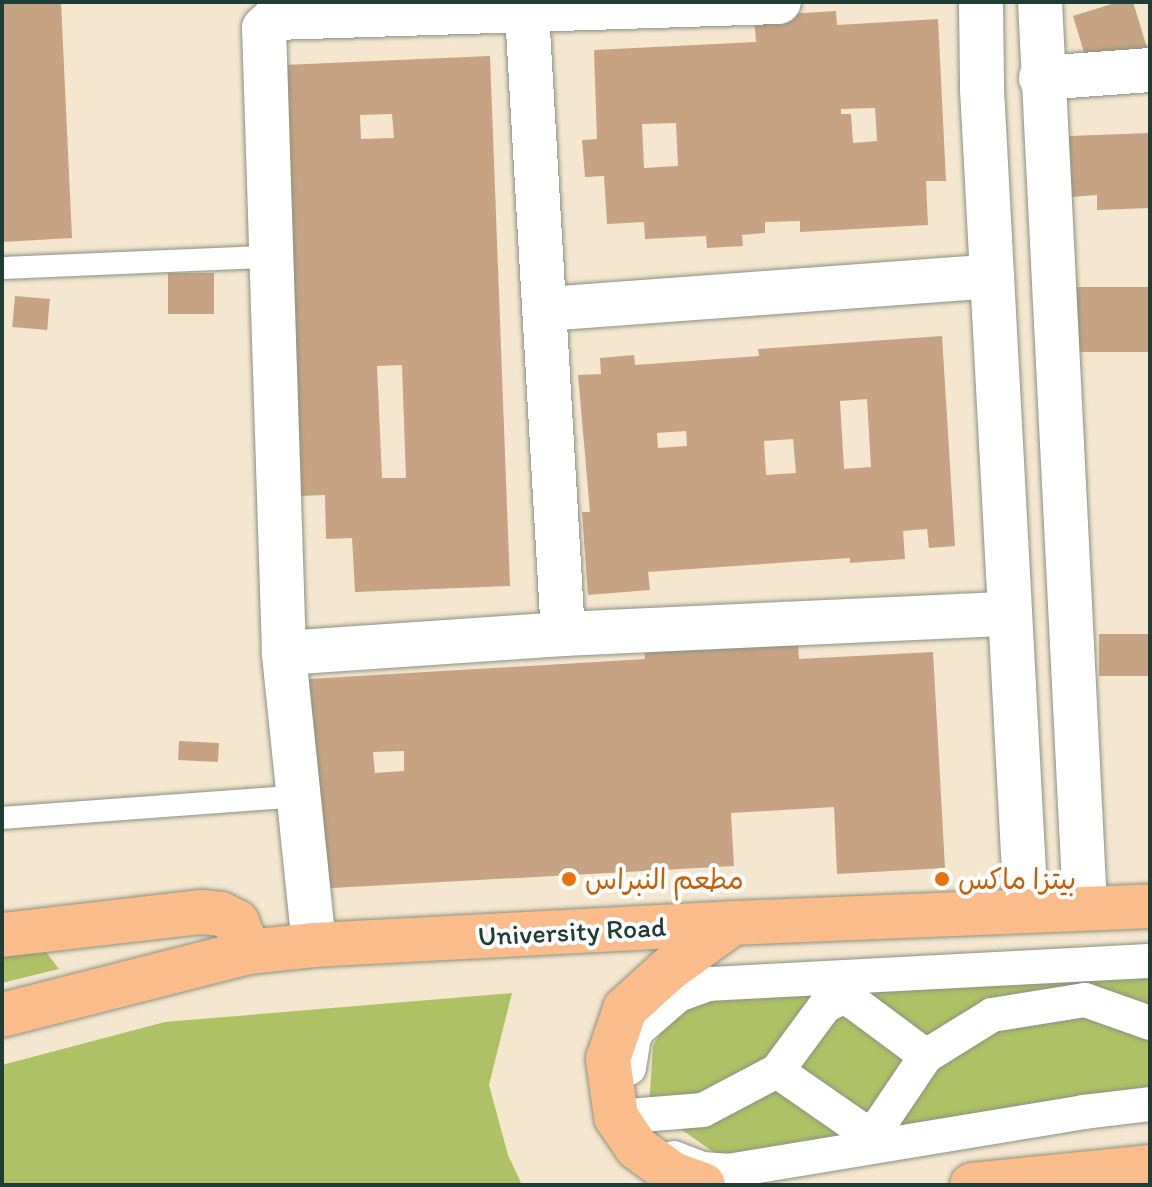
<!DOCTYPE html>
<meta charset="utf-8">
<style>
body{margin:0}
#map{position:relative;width:1152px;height:1187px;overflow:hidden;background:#f5e6cf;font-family:Itim,"Playpen Sans Arabic",sans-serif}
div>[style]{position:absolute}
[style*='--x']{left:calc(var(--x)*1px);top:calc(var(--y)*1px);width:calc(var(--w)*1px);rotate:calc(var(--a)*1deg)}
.green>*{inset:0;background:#aec164}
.building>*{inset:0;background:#c6a383;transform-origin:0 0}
.roads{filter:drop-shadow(0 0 2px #8a9282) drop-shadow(0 0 2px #8a9282)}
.service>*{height:22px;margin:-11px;padding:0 11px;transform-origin:11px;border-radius:11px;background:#fff}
.pedestrian>*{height:34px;margin:-17px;padding:0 17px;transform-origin:17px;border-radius:17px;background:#fff}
.minor>*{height:44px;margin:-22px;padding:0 22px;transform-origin:22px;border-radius:22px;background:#fff}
.trunk>*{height:44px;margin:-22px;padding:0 22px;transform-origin:22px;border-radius:22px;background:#f9bc8a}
.dots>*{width:22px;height:22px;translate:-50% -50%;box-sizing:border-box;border:4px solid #fff;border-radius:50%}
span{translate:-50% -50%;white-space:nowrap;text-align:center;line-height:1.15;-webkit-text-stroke:8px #fff;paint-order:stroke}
.food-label{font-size:28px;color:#c56008}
.left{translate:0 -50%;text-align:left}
.street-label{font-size:28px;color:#1f3d34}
.frame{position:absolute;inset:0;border:4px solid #1f3d34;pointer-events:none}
</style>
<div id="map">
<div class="green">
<i style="clip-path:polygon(43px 948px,59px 969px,2px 983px,2px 952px)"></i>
<i style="clip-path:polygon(1150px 975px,1150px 1107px,735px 1167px,649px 1107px,653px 1046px,678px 1002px)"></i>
<i style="clip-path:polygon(512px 993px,489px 1085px,508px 1155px,522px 1185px,2px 1185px,2px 1065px,165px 1022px)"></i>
</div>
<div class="building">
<i style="clip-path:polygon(2px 2px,61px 2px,72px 238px,2px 242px)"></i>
<i style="clip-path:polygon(1118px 2px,1133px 2px,1148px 51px,1089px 69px,1073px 16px)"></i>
<i style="clip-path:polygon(evenodd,836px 11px,837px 25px,938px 19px,946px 181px,926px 181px,928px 225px,800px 232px,800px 221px,765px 222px,765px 233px,742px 235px,743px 246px,707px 248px,706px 236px,645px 239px,644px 222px,607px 224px,604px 176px,585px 177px,582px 140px,597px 139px,594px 50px,756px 42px,754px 16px,836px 11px,875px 108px,877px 141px,853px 143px,851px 114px,841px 114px,841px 109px,875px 108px,836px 11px,676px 123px,678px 166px,644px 168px,642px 124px,676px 123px)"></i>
<i style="clip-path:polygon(evenodd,490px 56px,510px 586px,355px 592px,352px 538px,326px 539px,325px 495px,300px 496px,284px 65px,490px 56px,392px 114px,394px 138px,361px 139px,360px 115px,392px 114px,490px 56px,402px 365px,406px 478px,382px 478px,377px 366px,402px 365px)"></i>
<i style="clip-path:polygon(1150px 133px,1150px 208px,1097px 210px,1097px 195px,1072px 197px,1069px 136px)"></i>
<i style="left:214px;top:273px;width:41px;height:46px;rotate:90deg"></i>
<i style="left:1150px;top:287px;width:65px;height:89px;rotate:90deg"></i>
<i style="left:15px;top:296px;width:35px;height:31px;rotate:5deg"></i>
<i style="clip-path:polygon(evenodd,942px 336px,955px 546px,929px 548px,927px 529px,903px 531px,905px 559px,850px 563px,850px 558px,648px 572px,650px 590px,588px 595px,582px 512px,590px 512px,578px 375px,601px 374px,600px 358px,634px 355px,635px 365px,759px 356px,758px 349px,942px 336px,867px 399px,871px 467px,844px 469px,840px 401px,867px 399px,942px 336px,686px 431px,687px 446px,658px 448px,657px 433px,686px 431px,942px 336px,793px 439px,796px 473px,766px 475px,764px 441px,793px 439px)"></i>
<i style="left:1150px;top:634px;width:42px;height:51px;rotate:90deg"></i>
<i style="clip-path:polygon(evenodd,644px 641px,798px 644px,799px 659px,933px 652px,945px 868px,837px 874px,834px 807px,731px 813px,734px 866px,314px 889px,308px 679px,645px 659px,644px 641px,404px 751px,404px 771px,375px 773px,373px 752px,404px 751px)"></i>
<i style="left:179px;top:741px;width:40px;height:19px;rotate:3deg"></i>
</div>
<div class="roads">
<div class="service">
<i style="--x:2;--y:268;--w:268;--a:-2.4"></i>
<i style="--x:2;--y:818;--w:298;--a:-4.2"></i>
</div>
<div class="pedestrian">
<i style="--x:629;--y:1068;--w:31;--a:-81"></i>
<i style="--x:634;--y:1037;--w:9;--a:-58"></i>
<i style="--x:639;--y:1029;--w:52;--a:-41.1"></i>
<i style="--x:678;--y:995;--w:33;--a:-20"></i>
<i style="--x:709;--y:984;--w:442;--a:-3"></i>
<i style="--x:777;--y:1071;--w:81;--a:-53.6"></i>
<i style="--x:825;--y:1006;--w:18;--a:-27"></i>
<i style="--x:841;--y:998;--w:11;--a:15"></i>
<i style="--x:852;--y:1001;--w:92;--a:36.6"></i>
<i style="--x:616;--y:1117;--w:87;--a:-4.6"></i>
<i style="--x:703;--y:1110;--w:84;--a:-27.8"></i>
<i style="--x:777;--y:1071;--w:100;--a:34.8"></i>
<i style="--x:859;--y:1128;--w:16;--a:18"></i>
<i style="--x:874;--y:1133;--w:93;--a:-56"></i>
<i style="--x:926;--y:1056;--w:78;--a:-31.8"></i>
<i style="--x:992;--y:1015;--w:94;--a:-9.2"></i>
<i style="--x:1085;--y:1000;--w:69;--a:19.5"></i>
<i style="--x:674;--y:1158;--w:30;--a:21"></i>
<i style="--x:702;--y:1169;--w:26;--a:4"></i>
<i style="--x:728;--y:1171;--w:360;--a:-9.4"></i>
<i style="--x:1083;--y:1112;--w:67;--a:-6.8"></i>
</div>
<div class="minor">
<i style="--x:981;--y:2;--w:87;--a:89.3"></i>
<i style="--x:982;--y:89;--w:822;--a:86.93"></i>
<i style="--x:1040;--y:2;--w:906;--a:87.15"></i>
<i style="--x:527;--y:12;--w:623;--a:86.69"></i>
<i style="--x:1041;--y:78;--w:109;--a:-4.2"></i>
<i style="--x:546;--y:309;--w:447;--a:-4.2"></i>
<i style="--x:284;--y:653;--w:280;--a:-3.9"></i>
<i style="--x:563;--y:634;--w:445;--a:-2.6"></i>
<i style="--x:314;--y:945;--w:294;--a:-95.9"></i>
<i style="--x:284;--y:653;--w:625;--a:-91.83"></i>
<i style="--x:264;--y:28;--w:15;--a:-42"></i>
<i style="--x:275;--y:18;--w:504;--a:-1.82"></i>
</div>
<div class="trunk">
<i style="--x:2;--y:935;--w:201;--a:-6.6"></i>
<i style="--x:202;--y:912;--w:19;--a:6"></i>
<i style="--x:221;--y:914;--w:18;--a:27"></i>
<i style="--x:237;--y:922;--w:32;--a:68"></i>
<i style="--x:2;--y:1015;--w:255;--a:-14.3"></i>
<i style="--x:249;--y:952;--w:65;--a:-6.1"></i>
<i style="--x:314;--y:945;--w:420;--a:-3"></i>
<i style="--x:733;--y:923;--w:417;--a:-2.3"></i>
<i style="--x:703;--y:1185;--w:32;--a:-160"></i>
<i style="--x:673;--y:1174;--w:44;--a:-144.2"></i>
<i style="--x:637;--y:1148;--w:37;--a:-124"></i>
<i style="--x:616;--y:1117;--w:59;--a:-97.9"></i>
<i style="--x:608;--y:1059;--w:53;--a:-71.2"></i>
<i style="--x:625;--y:1009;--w:59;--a:-42.3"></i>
<i style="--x:669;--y:969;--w:79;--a:-35.7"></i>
<i style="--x:972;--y:1185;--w:179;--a:-5.8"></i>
</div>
</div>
<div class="dots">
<i style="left:569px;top:879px;background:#e8710a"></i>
<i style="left:942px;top:879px;background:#e8710a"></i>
</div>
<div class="food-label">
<span class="left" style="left:585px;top:879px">مطعم النبراس</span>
<span class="left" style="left:958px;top:879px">بيتزا ماكس</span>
</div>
<div class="street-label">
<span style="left:572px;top:931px;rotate:-3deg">University Road</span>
</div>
<div class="frame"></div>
</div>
